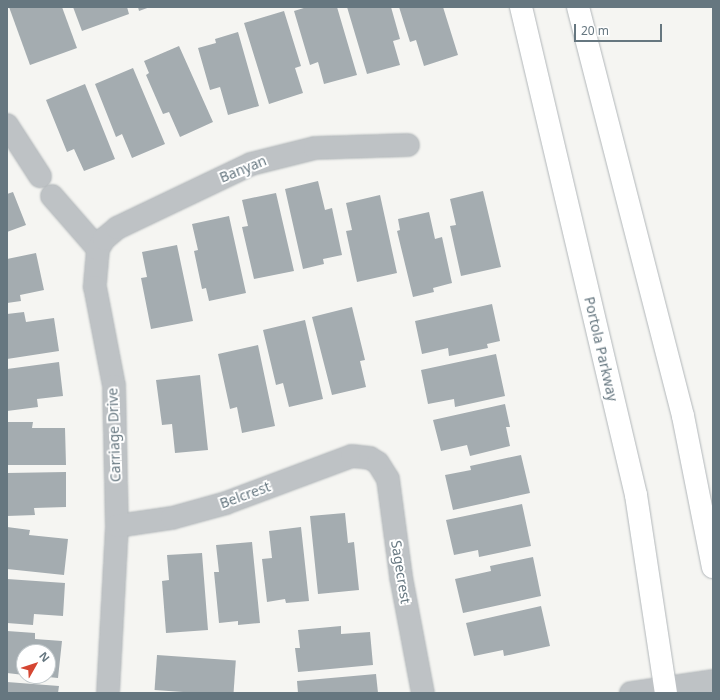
<!DOCTYPE html>
<style>
body{margin:0}
#map{position:relative;width:720px;height:700px;overflow:hidden;background:#f5f5f2;font-family:"Noto Sans",sans-serif}
div>[style]{position:absolute}
[style*='--x']{left:calc(var(--x)*1px);top:calc(var(--y)*1px);width:calc(var(--w)*1px);rotate:calc(var(--a)*1deg)}
.building>*{inset:0;background:#a4acb0;transform-origin:0 0}
.roads{filter:drop-shadow(0 0 1px #b1b6b9) drop-shadow(0 0 1px #b1b6b9)}
.street>*{height:22px;margin:-11px;padding:0 11px;transform-origin:11px;border-radius:11px;background:#bec2c5}
.secondary>*{height:22px;margin:-11px;padding:0 11px;transform-origin:11px;border-radius:11px;background:#fff}
span{translate:-50% -50%;white-space:nowrap;text-align:center;line-height:1.15;-webkit-text-stroke:4px #fff;paint-order:stroke}
.street-label{font-size:14px;color:#667780}
.frame{position:absolute;inset:0;border:8px solid #667780;pointer-events:none}
.north{position:absolute;left:16px;top:644px;width:40px;height:40px;box-sizing:border-box;background:#fff;border:1px solid #c2c9cc;border-radius:50%;rotate:51deg;font-size:11px;font-weight:700;line-height:16px;text-align:center;color:#667780}
.north::after{content:'';display:block;margin:auto;width:14px;height:18px;background:#d54632;clip-path:polygon(50% 0,100% 100%,50% 72%,0 100%)}
.scale{position:absolute;left:574px;top:24px;width:88px;height:18px;box-sizing:border-box;border:2px solid #667780;border-top:0;padding-left:5px;font-size:12px;line-height:14px;white-space:nowrap;color:#667780;-webkit-text-stroke:3px #fff;paint-order:stroke}
</style>
<div id="map">
<div class="building">
<i style="clip-path:polygon(9px 7px,62px 7px,77px 48px,30px 65px)"></i>
<i style="clip-path:polygon(73px 7px,127px 7px,129px 14px,82px 31px)"></i>
<i style="clip-path:polygon(138px 7px,150px 7px,139px 11px)"></i>
<i style="clip-path:polygon(307px 7px,337px 7px,357px 75px,324px 84px,318px 62px,310px 65px,294px 11px)"></i>
<i style="clip-path:polygon(347px 7px,391px 7px,400px 39px,393px 41px,400px 65px,367px 74px)"></i>
<i style="clip-path:polygon(399px 7px,443px 7px,458px 55px,424px 66px,416px 40px,410px 42px)"></i>
<i style="clip-path:polygon(284px 11px,301px 66px,295px 68px,303px 93px,269px 104px,244px 23px)"></i>
<i style="clip-path:polygon(238px 32px,259px 106px,228px 115px,220px 87px,210px 90px,198px 48px,216px 43px,215px 39px)"></i>
<i style="clip-path:polygon(179px 46px,213px 122px,180px 137px,169px 112px,163px 114px,146px 75px,149px 73px,144px 61px)"></i>
<i style="clip-path:polygon(133px 68px,165px 144px,132px 158px,122px 134px,116px 137px,95px 84px)"></i>
<i style="clip-path:polygon(85px 84px,115px 159px,84px 171px,74px 149px,67px 152px,46px 100px)"></i>
<i style="clip-path:polygon(318px 181px,325px 210px,332px 208px,342px 255px,323px 259px,324px 264px,303px 269px,285px 189px)"></i>
<i style="clip-path:polygon(483px 191px,501px 267px,461px 276px,450px 226px,456px 225px,450px 199px)"></i>
<i style="clip-path:polygon(13px 192px,26px 225px,7px 232px,7px 194px)"></i>
<i style="clip-path:polygon(276px 193px,294px 271px,254px 279px,242px 227px,248px 226px,242px 200px)"></i>
<i style="clip-path:polygon(380px 195px,397px 273px,357px 282px,346px 231px,352px 230px,346px 203px)"></i>
<i style="clip-path:polygon(429px 212px,435px 239px,442px 237px,452px 283px,433px 288px,434px 292px,413px 297px,397px 231px,400px 230px,398px 219px)"></i>
<i style="clip-path:polygon(229px 216px,246px 293px,209px 301px,206px 288px,202px 289px,194px 251px,198px 250px,192px 224px)"></i>
<i style="clip-path:polygon(177px 245px,193px 321px,151px 329px,141px 278px,147px 277px,142px 252px)"></i>
<i style="clip-path:polygon(36px 253px,44px 290px,20px 295px,21px 301px,7px 303px,7px 259px)"></i>
<i style="clip-path:polygon(492px 304px,500px 341px,487px 344px,488px 348px,449px 356px,448px 348px,422px 354px,415px 321px)"></i>
<i style="clip-path:polygon(352px 307px,365px 360px,360px 361px,366px 387px,332px 395px,312px 317px)"></i>
<i style="clip-path:polygon(24px 312px,26px 322px,54px 318px,59px 351px,7px 359px,7px 314px)"></i>
<i style="clip-path:polygon(305px 320px,323px 399px,289px 407px,283px 383px,276px 385px,263px 330px)"></i>
<i style="clip-path:polygon(258px 345px,275px 426px,242px 433px,237px 407px,230px 409px,218px 354px)"></i>
<i style="clip-path:polygon(496px 354px,505px 396px,455px 407px,454px 399px,428px 404px,421px 370px)"></i>
<i style="clip-path:polygon(59px 362px,63px 396px,37px 399px,38px 407px,7px 411px,7px 369px)"></i>
<i style="clip-path:polygon(200px 375px,208px 450px,175px 453px,172px 424px,162px 425px,156px 380px)"></i>
<i style="clip-path:polygon(505px 404px,510px 427px,506px 427px,510px 446px,470px 456px,467px 445px,441px 451px,433px 420px)"></i>
<i style="clip-path:polygon(7px 422px,33px 422px,32px 428px,65px 428px,66px 465px,7px 465px)"></i>
<i style="clip-path:polygon(521px 455px,530px 493px,453px 510px,445px 475px,471px 470px,470px 466px)"></i>
<i style="clip-path:polygon(66px 472px,66px 507px,34px 508px,35px 515px,7px 516px,7px 473px)"></i>
<i style="clip-path:polygon(522px 504px,531px 546px,479px 557px,478px 550px,454px 555px,446px 520px)"></i>
<i style="clip-path:polygon(345px 513px,348px 543px,354px 542px,359px 590px,318px 594px,310px 516px)"></i>
<i style="clip-path:polygon(7px 527px,30px 530px,29px 535px,68px 539px,64px 575px,7px 569px)"></i>
<i style="clip-path:polygon(301px 527px,309px 601px,286px 603px,285px 599px,267px 602px,262px 559px,272px 558px,269px 531px)"></i>
<i style="clip-path:polygon(252px 542px,260px 623px,238px 625px,238px 621px,219px 623px,214px 572px,219px 572px,216px 545px)"></i>
<i style="clip-path:polygon(202px 553px,208px 630px,166px 633px,162px 581px,169px 580px,167px 555px)"></i>
<i style="clip-path:polygon(533px 557px,541px 596px,463px 613px,455px 579px,491px 571px,490px 566px)"></i>
<i style="clip-path:polygon(7px 579px,65px 583px,63px 616px,34px 614px,33px 625px,7px 623px)"></i>
<i style="clip-path:polygon(541px 606px,550px 646px,504px 656px,503px 650px,474px 656px,466px 623px)"></i>
<i style="clip-path:polygon(341px 626px,341px 634px,370px 632px,373px 665px,298px 672px,295px 648px,300px 648px,298px 630px)"></i>
<i style="clip-path:polygon(7px 631px,35px 633px,35px 639px,62px 641px,58px 678px,48px 677px,48px 652px,24px 652px,24px 675px,7px 673px)"></i>
<i style="left:157px;top:655px;width:79px;height:35px;rotate:4deg"></i>
<i style="clip-path:polygon(376px 674px,378px 693px,298px 693px,297px 681px)"></i>
<i style="clip-path:polygon(7px 682px,59px 686px,58px 693px,7px 693px)"></i>
</div>
<div class="roads">
<div class="street">
<i style="--x:7;--y:125;--w:61;--a:57.1"></i>
<i style="--x:52;--y:196;--w:70;--a:49"></i>
<i style="--x:98;--y:249;--w:38;--a:95"></i>
<i style="--x:95;--y:287;--w:101;--a:79.1"></i>
<i style="--x:114;--y:386;--w:140;--a:88.8"></i>
<i style="--x:117;--y:526;--w:167;--a:93.1"></i>
<i style="--x:98;--y:249;--w:12;--a:-59"></i>
<i style="--x:104;--y:239;--w:17;--a:-40"></i>
<i style="--x:117;--y:228;--w:148;--a:-25.5"></i>
<i style="--x:251;--y:164;--w:66;--a:-14"></i>
<i style="--x:315;--y:148;--w:93;--a:-1.8"></i>
<i style="--x:117;--y:526;--w:56;--a:-8.3"></i>
<i style="--x:172;--y:518;--w:56;--a:-15.5"></i>
<i style="--x:226;--y:503;--w:134;--a:-20.5"></i>
<i style="--x:352;--y:456;--w:18;--a:6"></i>
<i style="--x:370;--y:458;--w:9;--a:32"></i>
<i style="--x:378;--y:463;--w:19;--a:58"></i>
<i style="--x:388;--y:479;--w:99;--a:82.4"></i>
<i style="--x:401;--y:577;--w:118;--a:79.3"></i>
<i style="--x:631;--y:693;--w:83;--a:-8.3"></i>
</div>
<div class="secondary">
<i style="--x:521;--y:7;--w:501;--a:76.74"></i>
<i style="--x:636;--y:495;--w:200;--a:81.4"></i>
<i style="--x:578;--y:7;--w:422;--a:75.6"></i>
<i style="--x:683;--y:416;--w:154;--a:78.8"></i>
</div>
</div>
<div class="street-label">
<span style="left:243px;top:169px;rotate:-22deg">Banyan</span>
<span style="left:601px;top:349px;rotate:77deg">Portola Parkway</span>
<span style="left:114px;top:435px;rotate:-92deg">Carriage Drive</span>
<span style="left:245px;top:495px;rotate:-20deg">Belcrest</span>
<span style="left:401px;top:572px;rotate:81deg">Sagecrest</span>
</div>
<div class="frame"></div>
<div class="north">N</div>
<div class="scale">20 m</div>
</div>
